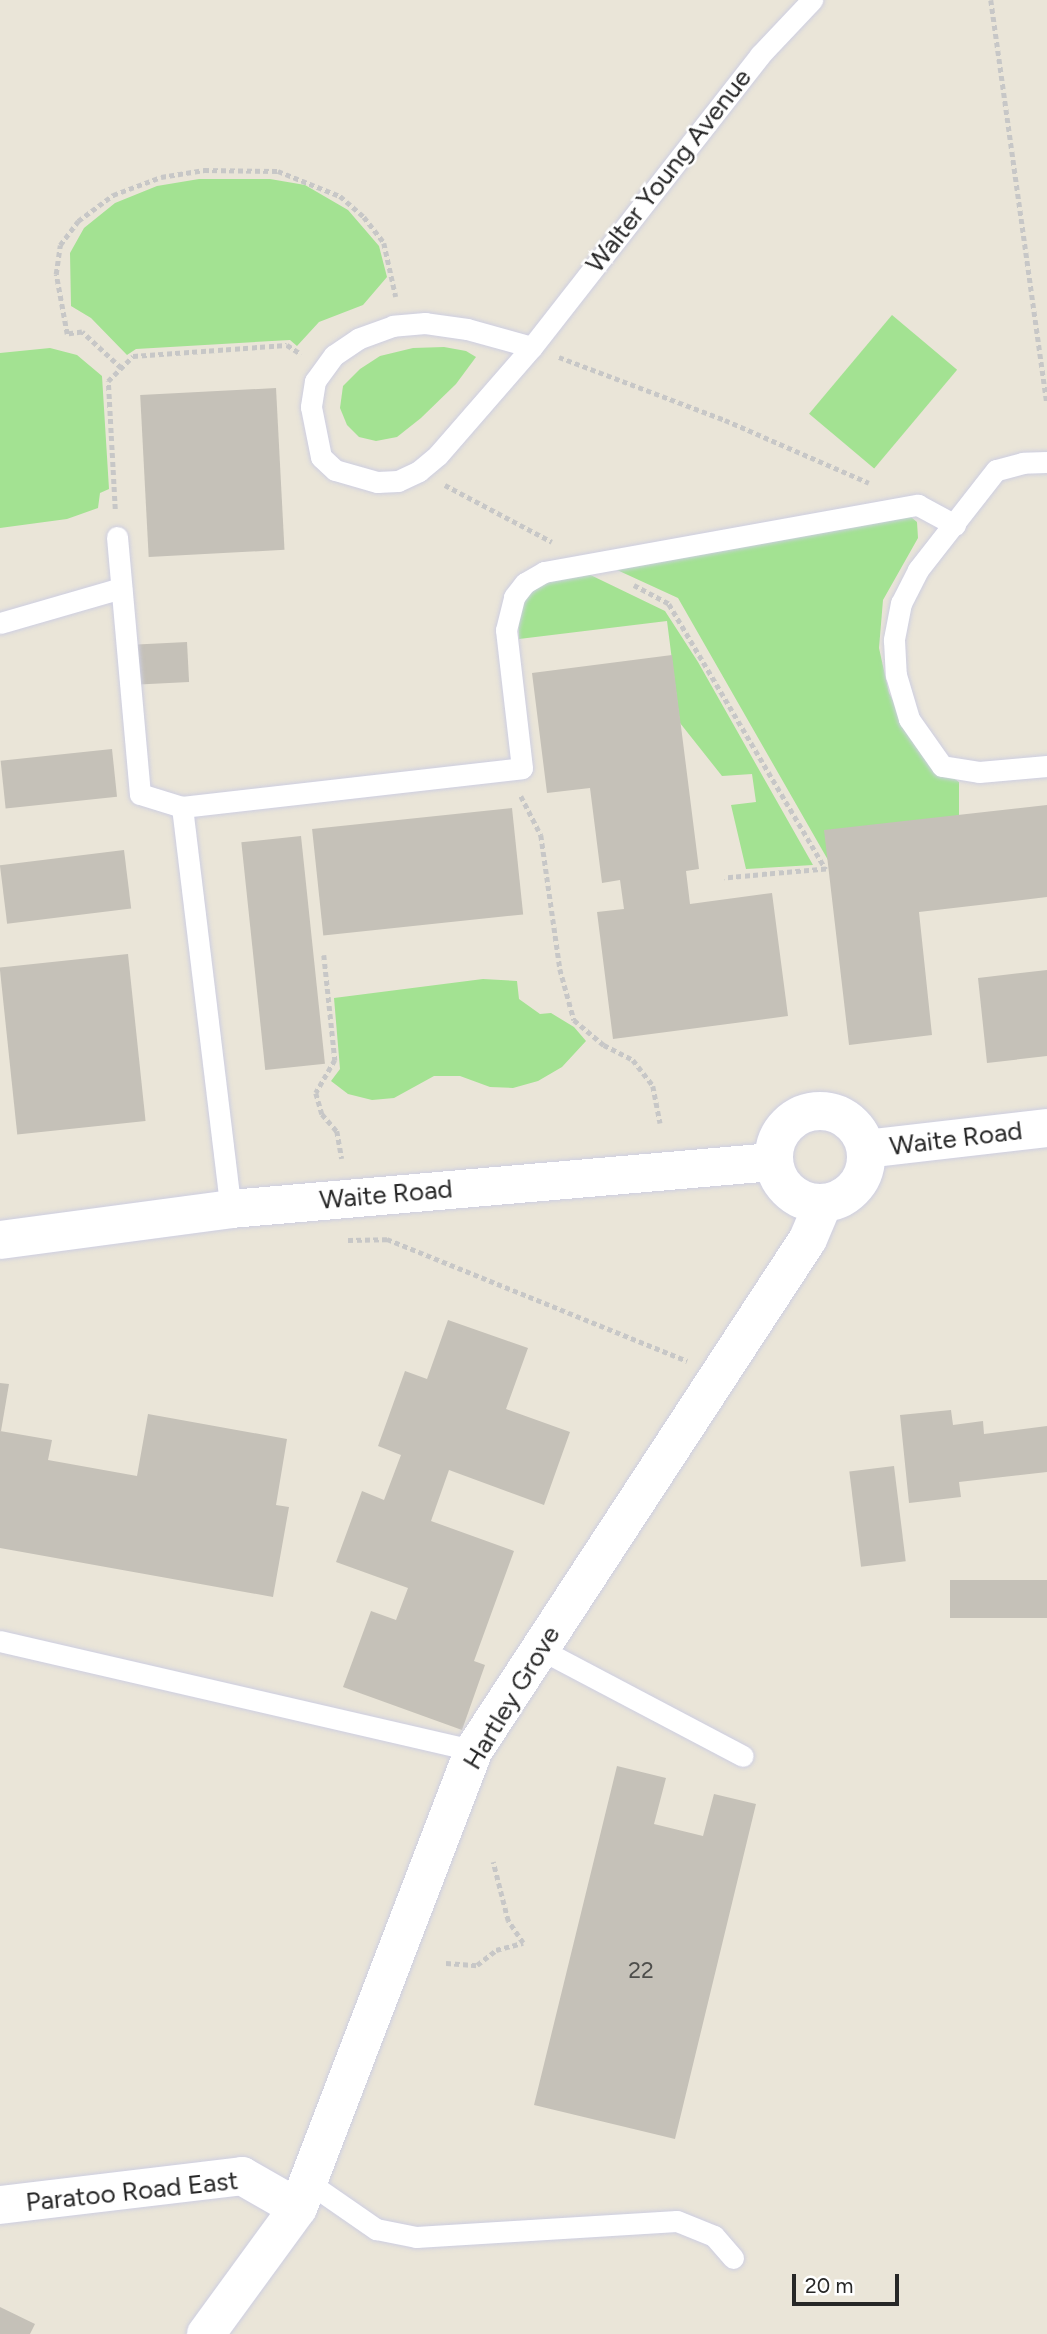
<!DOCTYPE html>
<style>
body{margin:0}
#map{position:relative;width:1047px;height:2334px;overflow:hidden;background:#eae5d8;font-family:Figtree,sans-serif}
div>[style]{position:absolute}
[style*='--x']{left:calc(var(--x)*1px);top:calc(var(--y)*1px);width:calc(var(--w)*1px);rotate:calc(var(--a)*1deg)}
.green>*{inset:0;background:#a3e292;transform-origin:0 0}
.building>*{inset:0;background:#c5c1b8;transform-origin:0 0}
.path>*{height:4.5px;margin-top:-2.25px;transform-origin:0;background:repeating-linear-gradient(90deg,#c7c7c7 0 5px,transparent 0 8.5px)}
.roads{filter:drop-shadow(0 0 2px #cdcee1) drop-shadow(0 0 2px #cdcee1)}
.lane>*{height:21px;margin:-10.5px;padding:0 10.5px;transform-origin:10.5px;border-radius:10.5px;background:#fff}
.street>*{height:38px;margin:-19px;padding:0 19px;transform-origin:19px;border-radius:19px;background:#fff}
.secondary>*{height:38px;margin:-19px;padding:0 19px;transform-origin:19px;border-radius:19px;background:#fff}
.secondary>.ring{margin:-19px;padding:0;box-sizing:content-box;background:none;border:38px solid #fff;border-radius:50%}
span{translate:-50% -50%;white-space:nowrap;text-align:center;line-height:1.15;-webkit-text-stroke:5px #fff;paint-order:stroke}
.number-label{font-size:23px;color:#4e4e4b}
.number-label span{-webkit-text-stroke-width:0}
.street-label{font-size:26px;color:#272727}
.scale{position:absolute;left:792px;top:2274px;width:107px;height:32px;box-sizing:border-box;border:4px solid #272727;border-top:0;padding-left:9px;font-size:21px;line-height:24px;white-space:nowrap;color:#272727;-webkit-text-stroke:5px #fff;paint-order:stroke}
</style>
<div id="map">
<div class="green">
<i style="clip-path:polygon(199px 179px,270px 179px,305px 185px,348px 210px,379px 246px,387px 277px,363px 305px,319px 322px,297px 346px,290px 340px,136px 349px,127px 355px,91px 318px,71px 306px,70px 253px,84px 228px,115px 203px,157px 186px)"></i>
<i style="left:892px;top:315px;width:85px;height:129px;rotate:40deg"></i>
<i style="clip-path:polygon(444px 347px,466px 351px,476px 357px,456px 384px,421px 418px,397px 437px,376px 441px,359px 437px,347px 425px,340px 408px,343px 386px,360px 369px,380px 356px,413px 348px)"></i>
<i style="clip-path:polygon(50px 348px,77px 355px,102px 376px,109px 489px,100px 493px,98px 508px,67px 519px,0 528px,0 353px)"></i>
<i style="clip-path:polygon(906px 513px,917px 522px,918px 538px,883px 600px,879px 648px,889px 693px,910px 733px,932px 763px,959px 782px,959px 815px,828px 860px,678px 598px,604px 564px)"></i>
<i style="clip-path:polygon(576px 568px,665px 611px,698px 662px,813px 865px,746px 869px,731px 805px,756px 802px,752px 774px,722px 776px,680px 723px,667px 621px,519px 639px,518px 615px,524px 598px,542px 581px)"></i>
<i style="clip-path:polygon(483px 979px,517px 981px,519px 999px,540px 1014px,551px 1013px,574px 1027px,586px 1041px,562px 1067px,538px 1081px,513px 1088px,490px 1087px,460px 1076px,434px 1076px,394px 1098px,372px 1100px,348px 1094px,331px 1081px,340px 1069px,334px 998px)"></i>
</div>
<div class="building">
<i style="left:276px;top:388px;width:162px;height:136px;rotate:87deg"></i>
<i style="left:187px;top:642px;width:40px;height:50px;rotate:87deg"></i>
<i style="clip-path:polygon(672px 655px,699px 869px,686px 871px,690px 904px,772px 893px,788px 1016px,613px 1039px,597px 912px,624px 909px,620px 880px,602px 883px,590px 788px,547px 793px,532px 673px)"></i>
<i style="left:112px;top:749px;width:48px;height:112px;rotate:84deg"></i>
<i style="clip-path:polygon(1047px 805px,1047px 897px,919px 912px,932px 1035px,849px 1045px,824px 830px)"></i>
<i style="left:512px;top:808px;width:107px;height:201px;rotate:84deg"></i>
<i style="left:301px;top:836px;width:229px;height:60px;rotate:84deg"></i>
<i style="left:124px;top:850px;width:59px;height:125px;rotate:83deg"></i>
<i style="left:128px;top:954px;width:168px;height:129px;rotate:84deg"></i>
<i style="clip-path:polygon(1047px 970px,1047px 1056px,987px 1063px,978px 978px)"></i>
<i style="clip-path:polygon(448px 1320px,528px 1348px,506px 1409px,570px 1432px,544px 1505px,449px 1470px,431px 1521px,514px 1551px,474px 1661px,485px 1665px,462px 1730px,343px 1687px,371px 1611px,396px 1620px,408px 1588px,336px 1562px,362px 1491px,384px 1500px,401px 1455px,378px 1446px,405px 1371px,427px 1379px)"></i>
<i style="clip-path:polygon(0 1383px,9px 1384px,1px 1431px,0 1431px)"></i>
<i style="clip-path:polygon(951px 1410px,953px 1425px,983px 1421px,984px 1434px,1047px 1426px,1047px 1472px,959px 1482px,961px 1497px,909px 1503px,900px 1415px)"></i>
<i style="clip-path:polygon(148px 1414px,287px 1439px,276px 1505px,289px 1507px,273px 1597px,0 1548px,0 1431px,52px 1440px,48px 1460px,137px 1476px)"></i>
<i style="left:894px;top:1466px;width:96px;height:45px;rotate:83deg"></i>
<i style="left:1047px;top:1580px;width:38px;height:97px;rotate:90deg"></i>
<i style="clip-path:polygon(617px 1766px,666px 1778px,654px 1824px,703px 1836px,714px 1794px,756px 1804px,675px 2139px,534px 2105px)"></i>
<i style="clip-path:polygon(0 2307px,35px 2324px,30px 2334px,0 2334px)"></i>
</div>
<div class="path">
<i style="--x:991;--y:0;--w:405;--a:82.1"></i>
<i style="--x:559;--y:357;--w:178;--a:20.8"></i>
<i style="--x:725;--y:420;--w:157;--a:23.6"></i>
<i style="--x:121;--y:368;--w:53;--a:-137.3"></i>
<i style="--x:82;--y:332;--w:15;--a:172"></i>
<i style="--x:67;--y:334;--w:61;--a:-100.4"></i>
<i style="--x:56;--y:274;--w:29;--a:-82"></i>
<i style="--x:60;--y:245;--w:30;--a:-53"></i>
<i style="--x:78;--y:221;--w:44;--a:-36.6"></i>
<i style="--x:113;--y:195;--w:51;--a:-20.6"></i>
<i style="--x:161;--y:177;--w:44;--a:-9.2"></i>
<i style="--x:204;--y:170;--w:74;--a:0.8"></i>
<i style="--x:278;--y:171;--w:67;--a:22"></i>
<i style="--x:340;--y:196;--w:32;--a:41"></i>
<i style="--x:364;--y:217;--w:33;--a:52"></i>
<i style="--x:384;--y:243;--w:55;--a:77.5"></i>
<i style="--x:445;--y:485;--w:121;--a:28"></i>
<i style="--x:115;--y:509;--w:128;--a:-93.1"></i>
<i style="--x:108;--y:381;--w:35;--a:-45"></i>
<i style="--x:133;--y:356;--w:154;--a:-4.1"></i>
<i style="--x:287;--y:345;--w:17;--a:33"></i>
<i style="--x:634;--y:585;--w:40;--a:28"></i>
<i style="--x:669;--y:604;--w:308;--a:59.4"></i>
<i style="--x:826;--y:869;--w:102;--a:175"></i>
<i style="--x:521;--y:796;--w:44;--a:62.9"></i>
<i style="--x:541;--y:835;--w:135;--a:81.9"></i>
<i style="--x:560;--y:969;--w:53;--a:74.6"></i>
<i style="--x:574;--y:1020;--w:39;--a:40"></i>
<i style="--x:604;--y:1045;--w:33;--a:27"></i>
<i style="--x:633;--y:1060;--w:33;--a:52"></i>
<i style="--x:653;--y:1086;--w:38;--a:79"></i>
<i style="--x:324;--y:955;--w:106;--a:84"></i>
<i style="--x:335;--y:1060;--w:38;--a:120"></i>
<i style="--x:316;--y:1093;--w:22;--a:74"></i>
<i style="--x:322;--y:1114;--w:23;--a:49"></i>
<i style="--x:337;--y:1131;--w:28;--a:80"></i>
<i style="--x:348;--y:1240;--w:39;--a:-1"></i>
<i style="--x:387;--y:1239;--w:324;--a:22.1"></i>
<i style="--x:446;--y:1963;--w:31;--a:4"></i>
<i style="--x:477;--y:1965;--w:24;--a:-38"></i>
<i style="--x:496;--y:1950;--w:28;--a:-15"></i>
<i style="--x:523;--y:1943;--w:27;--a:-124"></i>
<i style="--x:508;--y:1921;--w:61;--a:-104.3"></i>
</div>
<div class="roads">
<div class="lane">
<i style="--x:532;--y:347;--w:67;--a:-164.5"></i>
<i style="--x:467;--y:329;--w:42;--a:-171.9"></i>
<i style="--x:425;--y:323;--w:32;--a:175"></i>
<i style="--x:393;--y:326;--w:37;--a:160"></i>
<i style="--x:358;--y:339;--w:29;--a:146"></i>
<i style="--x:334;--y:355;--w:32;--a:126"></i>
<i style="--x:315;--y:381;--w:26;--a:99"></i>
<i style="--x:311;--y:407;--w:51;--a:78.7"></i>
<i style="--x:321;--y:457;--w:19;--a:43"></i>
<i style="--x:335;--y:470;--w:44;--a:15.9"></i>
<i style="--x:377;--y:482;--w:21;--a:-3"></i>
<i style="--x:398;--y:481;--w:23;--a:-25"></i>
<i style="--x:419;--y:471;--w:25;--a:-40"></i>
<i style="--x:438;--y:455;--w:143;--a:-49"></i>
<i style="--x:532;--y:347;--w:370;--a:-52"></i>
<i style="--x:760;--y:55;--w:76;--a:-46.6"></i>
<i style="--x:1047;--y:462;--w:24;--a:178"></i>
<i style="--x:1023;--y:463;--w:28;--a:165"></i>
<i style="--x:996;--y:470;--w:127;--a:128"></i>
<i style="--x:918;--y:570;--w:37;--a:117"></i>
<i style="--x:901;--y:603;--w:38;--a:101"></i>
<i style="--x:894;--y:640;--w:35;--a:87"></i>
<i style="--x:896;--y:675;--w:46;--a:73.5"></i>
<i style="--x:909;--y:719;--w:57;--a:54.9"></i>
<i style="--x:942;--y:766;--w:37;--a:9"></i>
<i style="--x:979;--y:772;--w:68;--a:-5"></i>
<i style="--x:117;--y:537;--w:258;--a:84.9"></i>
<i style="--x:140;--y:794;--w:44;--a:17.2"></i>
<i style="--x:182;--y:807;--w:342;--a:-6.5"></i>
<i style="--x:522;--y:768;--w:139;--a:-96.6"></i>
<i style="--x:506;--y:630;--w:34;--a:-76"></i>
<i style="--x:514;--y:597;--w:18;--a:-52"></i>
<i style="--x:525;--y:583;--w:22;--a:-30"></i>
<i style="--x:544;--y:572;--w:380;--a:-10.2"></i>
<i style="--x:918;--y:505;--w:42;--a:28.4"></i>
<i style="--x:0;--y:623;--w:126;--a:-16.1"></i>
<i style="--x:182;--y:807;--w:405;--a:83.1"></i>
<i style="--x:0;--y:1641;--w:486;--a:13"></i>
<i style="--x:540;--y:1649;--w:229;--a:27.8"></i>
<i style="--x:308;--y:2182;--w:83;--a:34.7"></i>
<i style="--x:376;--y:2229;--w:41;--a:11.3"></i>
<i style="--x:416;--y:2237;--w:261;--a:-3.5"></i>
<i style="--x:677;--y:2221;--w:40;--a:22"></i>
<i style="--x:714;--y:2236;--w:29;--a:49"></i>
</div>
<div class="street">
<i style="--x:0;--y:2205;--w:244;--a:-6.8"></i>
<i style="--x:242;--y:2176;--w:64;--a:29.7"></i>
<i style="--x:206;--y:2334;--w:156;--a:-53.9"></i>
<i style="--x:298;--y:2208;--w:491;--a:-69"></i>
<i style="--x:474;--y:1750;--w:610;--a:-56.83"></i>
<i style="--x:808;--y:1239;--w:39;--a:-67"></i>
</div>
<div class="secondary">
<i class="ring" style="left:774px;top:1111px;width:54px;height:54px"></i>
<i style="--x:866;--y:1149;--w:182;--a:-6.6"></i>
<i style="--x:0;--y:1240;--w:233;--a:-7.6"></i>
<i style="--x:231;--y:1209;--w:544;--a:-4.96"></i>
</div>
</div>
<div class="number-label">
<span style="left:641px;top:1970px">22</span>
</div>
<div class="street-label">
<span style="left:669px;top:171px;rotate:-52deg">Walter Young Avenue</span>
<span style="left:956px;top:1139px;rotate:-7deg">Waite Road</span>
<span style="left:386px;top:1195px;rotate:-5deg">Waite Road</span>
<span style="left:512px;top:1698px;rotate:-59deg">Hartley Grove</span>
<span style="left:132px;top:2192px;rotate:-6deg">Paratoo Road East</span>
</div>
<div class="scale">20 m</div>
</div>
